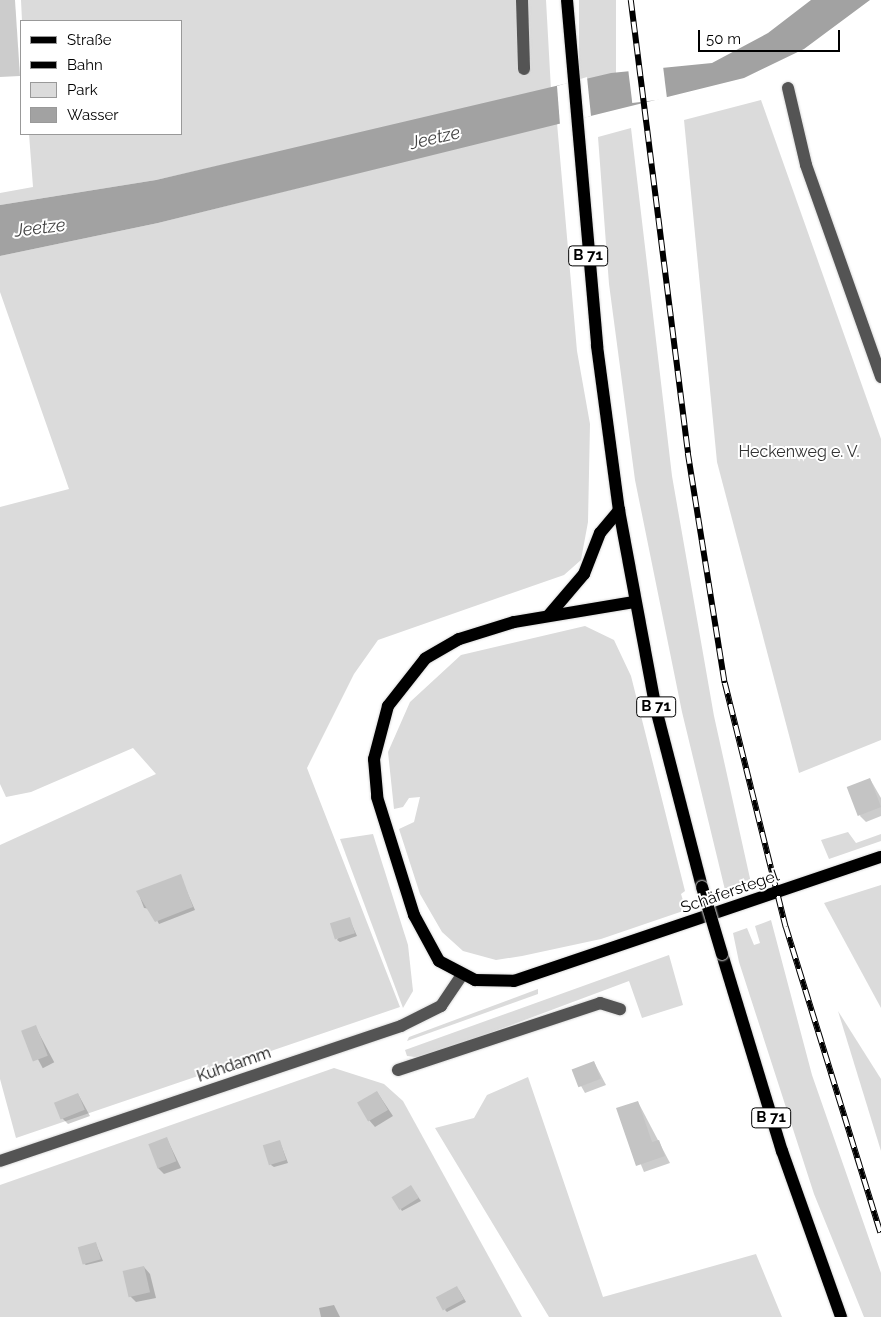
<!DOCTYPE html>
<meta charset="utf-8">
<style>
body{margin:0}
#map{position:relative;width:881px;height:1317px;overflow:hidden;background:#fff;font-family:Raleway,sans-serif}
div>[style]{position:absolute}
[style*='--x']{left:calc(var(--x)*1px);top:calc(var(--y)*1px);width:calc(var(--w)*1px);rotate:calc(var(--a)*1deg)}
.green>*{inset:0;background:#dbdbdb;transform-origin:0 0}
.water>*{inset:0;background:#a2a2a2}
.pier>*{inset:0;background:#fff;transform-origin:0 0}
.shadow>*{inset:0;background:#0003;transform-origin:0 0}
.building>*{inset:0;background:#c4c4c4;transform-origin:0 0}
.roads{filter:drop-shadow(0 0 1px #dbdbdb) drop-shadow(0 0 1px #dbdbdb)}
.minor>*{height:12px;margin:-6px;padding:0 6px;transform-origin:6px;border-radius:6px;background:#545454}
.major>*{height:12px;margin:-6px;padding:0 6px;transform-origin:6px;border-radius:6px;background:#000}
.rail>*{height:5.5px;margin-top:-2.75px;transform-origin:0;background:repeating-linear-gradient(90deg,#fff 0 11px,#000 0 22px);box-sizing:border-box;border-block:1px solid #000}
.bridges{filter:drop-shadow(0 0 1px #dbdbdb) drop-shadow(0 0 1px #dbdbdb)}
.major-bridge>*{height:12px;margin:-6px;padding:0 6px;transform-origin:6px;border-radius:6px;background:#000}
span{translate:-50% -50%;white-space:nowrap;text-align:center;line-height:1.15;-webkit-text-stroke:4px #fff;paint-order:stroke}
.shield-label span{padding:1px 4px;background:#fff;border:1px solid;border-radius:4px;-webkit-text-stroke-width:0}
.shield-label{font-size:15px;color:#000;font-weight:700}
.park-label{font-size:16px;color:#323232}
.street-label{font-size:16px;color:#000}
.water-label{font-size:18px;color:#434343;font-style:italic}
.legend{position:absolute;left:20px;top:20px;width:162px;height:115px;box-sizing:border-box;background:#fff;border:1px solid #999;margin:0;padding:6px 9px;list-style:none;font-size:15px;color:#000}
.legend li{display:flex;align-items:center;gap:10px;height:25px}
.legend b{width:25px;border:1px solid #999}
.scale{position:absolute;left:698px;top:30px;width:142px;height:22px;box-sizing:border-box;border:2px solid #000;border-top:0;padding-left:6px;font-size:15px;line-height:18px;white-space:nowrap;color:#000;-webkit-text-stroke:4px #fff;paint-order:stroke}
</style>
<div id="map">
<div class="green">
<i style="clip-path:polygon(21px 0,546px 0,551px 90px,156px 180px,0 205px,0 193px,33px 187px,29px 134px,181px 134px,181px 21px,22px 21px)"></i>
<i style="left:579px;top:0;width:37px;height:79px"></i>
<i style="clip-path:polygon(761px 100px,881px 439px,881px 740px,799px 773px,717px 462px,684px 120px)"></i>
<i style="clip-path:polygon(557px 123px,577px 351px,590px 424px,588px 522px,581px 560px,564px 575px,378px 640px,354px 674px,307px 768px,400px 1007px,16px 1138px,0 1079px,0 845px,156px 774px,133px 748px,31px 792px,6px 797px,0 784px,0 507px,69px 489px,0 292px,0 256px,158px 223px)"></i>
<i style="clip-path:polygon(631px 128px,672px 476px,714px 716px,751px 883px,726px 894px,682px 712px,635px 480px,609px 284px,598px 137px)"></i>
<i style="clip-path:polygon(585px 626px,614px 640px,631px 676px,685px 891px,681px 894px,686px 910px,601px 939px,522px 956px,496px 960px,463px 951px,442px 932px,420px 894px,399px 829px,414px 822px,420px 797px,409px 798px,403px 807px,394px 809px,388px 752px,410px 702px,461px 655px)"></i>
<i style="clip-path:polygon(848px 832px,856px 843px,881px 834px,881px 841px,829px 859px,821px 840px)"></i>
<i style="clip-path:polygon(373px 834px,408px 945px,413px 991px,403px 1008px,340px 839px)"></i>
<i style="clip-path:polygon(881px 885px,881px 1008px,824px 903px)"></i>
<i style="clip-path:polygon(771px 920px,812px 1075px,881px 1273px,881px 1317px,864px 1317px,814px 1194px,739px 962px,733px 933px,747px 928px,754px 945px,760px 943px,755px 926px)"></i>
<i style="clip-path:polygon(669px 955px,683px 1005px,642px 1018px,629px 981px,423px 1058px,407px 1056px,405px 1050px)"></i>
<i style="clip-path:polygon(538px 989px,538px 994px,407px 1041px,409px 1037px)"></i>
<i style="clip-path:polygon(838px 1011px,881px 1079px,881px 1151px)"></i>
<i style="clip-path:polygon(334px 1068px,384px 1084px,403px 1101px,522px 1317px,0 1317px,0 1185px)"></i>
<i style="clip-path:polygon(528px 1077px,603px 1297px,756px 1254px,782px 1317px,549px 1317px,435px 1128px,474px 1118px,487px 1095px)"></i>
</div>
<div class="water">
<i style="clip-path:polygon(811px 0,870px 0,804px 49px,744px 78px,158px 223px,0 256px,0 205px,156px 180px,611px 73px,712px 63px,768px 33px)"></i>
</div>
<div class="pier">
<i style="left:663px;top:66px;width:33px;height:35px;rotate:83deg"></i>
<i style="clip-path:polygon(587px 77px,591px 116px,560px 125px,557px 86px)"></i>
</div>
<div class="shadow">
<i style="clip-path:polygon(0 0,15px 0,20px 76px,0 77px)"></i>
<i style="clip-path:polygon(870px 779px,881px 798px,881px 816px,866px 822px,860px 816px)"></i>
<i style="clip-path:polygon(180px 876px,195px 910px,159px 924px,151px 909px,144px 908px,138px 892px)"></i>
<i style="clip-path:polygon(349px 918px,357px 936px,340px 942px,337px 940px)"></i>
<i style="left:35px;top:1026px;width:41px;height:13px;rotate:62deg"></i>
<i style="clip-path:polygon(594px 1062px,606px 1085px,585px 1093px,572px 1070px)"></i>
<i style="clip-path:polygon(377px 1092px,393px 1116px,375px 1127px,369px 1120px)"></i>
<i style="clip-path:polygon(78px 1094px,90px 1116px,68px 1124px,62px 1118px)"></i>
<i style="clip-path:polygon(638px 1102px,670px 1163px,644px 1172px,618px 1109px)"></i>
<i style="clip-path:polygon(167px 1139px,181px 1168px,164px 1174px,158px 1168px)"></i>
<i style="clip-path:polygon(280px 1142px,288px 1163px,274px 1167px,271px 1165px)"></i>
<i style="clip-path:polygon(411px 1187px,421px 1201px,402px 1211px,393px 1197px)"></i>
<i style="clip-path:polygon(96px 1244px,103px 1261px,86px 1265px,83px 1263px)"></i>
<i style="clip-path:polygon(144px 1267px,150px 1274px,156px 1298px,136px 1302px,130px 1296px)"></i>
<i style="clip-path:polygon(459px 1290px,466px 1302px,447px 1312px,445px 1310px)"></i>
<i style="clip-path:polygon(334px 1305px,340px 1317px,321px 1317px,319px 1308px)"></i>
</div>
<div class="building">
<i style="left:870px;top:778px;width:31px;height:25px;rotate:69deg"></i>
<i style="clip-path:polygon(181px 874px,193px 907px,155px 922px,136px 891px)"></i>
<i style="left:350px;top:917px;width:17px;height:21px;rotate:73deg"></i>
<i style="left:36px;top:1025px;width:33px;height:16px;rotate:69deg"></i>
<i style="left:594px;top:1061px;width:19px;height:24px;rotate:69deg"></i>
<i style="left:377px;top:1091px;width:22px;height:23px;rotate:60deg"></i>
<i style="left:78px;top:1093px;width:18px;height:26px;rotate:68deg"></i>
<i style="clip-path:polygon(638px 1101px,652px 1142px,659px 1140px,665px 1156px,636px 1166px,616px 1108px)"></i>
<i style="left:167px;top:1137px;width:26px;height:20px;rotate:69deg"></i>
<i style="left:280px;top:1140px;width:21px;height:18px;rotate:73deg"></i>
<i style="left:411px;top:1185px;width:15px;height:23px;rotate:58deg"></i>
<i style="left:96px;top:1242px;width:18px;height:19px;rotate:74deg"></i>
<i style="left:144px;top:1266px;width:27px;height:22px;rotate:77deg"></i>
<i style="left:457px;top:1286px;width:15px;height:24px;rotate:62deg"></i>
</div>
<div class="roads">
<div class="minor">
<i style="--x:522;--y:0;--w:69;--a:88.3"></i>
<i style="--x:788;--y:88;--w:79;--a:76.8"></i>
<i style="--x:806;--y:165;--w:225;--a:70.5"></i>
<i style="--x:398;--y:1070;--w:213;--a:-18.3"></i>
<i style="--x:600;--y:1003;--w:21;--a:17"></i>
<i style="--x:0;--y:1161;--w:423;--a:-18.6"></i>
<i style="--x:401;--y:1026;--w:45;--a:-26.6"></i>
<i style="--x:441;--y:1006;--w:37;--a:-56"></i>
</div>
<div class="major">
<i style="--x:567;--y:0;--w:347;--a:85"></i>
<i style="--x:597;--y:346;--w:165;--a:82.4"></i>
<i style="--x:619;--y:510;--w:202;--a:79.5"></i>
<i style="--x:656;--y:709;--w:184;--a:75.5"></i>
<i style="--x:634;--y:602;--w:122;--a:170.5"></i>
<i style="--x:514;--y:622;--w:58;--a:162.8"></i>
<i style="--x:459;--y:639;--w:39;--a:150"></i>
<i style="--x:425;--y:659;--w:60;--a:128.2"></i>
<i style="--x:388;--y:706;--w:55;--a:104.8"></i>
<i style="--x:374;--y:759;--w:38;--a:85"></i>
<i style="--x:377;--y:797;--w:124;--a:72.6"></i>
<i style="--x:414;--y:915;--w:52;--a:61.5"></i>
<i style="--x:439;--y:961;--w:41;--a:27.8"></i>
<i style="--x:475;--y:980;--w:39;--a:1"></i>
<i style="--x:514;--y:981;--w:387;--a:-18.7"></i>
<i style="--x:549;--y:615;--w:54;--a:-49.5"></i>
<i style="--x:584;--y:574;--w:44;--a:-68.7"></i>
<i style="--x:600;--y:533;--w:30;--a:-50"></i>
<i style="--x:722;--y:954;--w:206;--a:73.1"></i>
<i style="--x:782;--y:1151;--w:176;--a:70.4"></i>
</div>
</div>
<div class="rail">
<i style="--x:631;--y:0;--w:457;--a:82.8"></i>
<i style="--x:688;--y:453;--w:233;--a:80.9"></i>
<i style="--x:725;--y:683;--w:252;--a:76"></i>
<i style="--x:786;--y:927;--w:320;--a:72.8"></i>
</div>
<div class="bridges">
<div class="major-bridge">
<i style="--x:702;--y:887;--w:70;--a:73.4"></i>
</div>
</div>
<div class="shield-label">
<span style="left:588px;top:256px">B 71</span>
<span style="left:656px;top:707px">B 71</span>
<span style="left:771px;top:1118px">B 71</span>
</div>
<div class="park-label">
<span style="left:799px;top:452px">Heckenweg e. V.</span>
</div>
<div class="street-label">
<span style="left:730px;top:892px;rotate:-19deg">Schäferstegel</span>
<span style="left:234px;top:1065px;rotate:-19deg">Kuhdamm</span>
</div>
<div class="water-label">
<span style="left:435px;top:138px;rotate:-13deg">Jeetze</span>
<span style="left:40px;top:228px;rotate:-7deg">Jeetze</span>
</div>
<ul class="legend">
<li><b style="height:6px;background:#000"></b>Straße</li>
<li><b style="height:6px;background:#000"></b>Bahn</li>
<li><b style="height:14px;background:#dbdbdb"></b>Park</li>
<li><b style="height:14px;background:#a2a2a2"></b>Wasser</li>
</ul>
<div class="scale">50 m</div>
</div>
